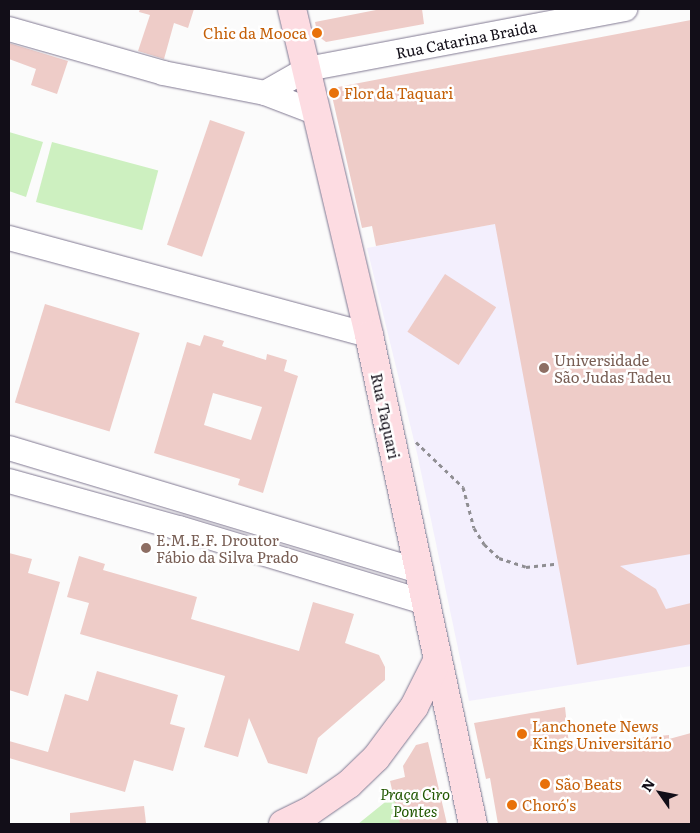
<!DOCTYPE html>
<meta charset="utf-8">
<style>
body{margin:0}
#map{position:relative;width:700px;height:833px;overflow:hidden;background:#fbfbfb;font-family:Literata,serif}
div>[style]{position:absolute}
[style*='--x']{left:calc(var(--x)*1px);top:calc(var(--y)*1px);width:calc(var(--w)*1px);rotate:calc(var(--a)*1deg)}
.built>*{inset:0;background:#f3effd}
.green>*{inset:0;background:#cdf0c0;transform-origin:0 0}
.building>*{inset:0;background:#eeccc8;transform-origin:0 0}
.path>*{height:3px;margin-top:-1.5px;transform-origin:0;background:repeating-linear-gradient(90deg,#8f8e92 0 4px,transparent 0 8px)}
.roads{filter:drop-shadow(0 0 1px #817992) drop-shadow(0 0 1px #817992)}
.minor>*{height:24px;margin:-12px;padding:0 12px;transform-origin:12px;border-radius:12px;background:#fff}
.major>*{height:28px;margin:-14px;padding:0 14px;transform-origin:14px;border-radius:14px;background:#fddce2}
.dots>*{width:14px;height:14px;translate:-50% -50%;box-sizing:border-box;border:2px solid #fff;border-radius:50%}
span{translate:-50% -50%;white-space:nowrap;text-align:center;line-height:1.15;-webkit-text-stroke:5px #fff;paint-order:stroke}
.food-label{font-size:15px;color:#c56008}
.right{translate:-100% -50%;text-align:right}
.left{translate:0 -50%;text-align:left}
.street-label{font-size:15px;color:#120e18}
.education-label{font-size:15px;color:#785e54}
.park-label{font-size:15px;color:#215700;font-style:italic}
.frame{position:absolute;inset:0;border:10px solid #120e18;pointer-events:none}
.north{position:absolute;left:635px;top:768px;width:50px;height:50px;-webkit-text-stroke:4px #fff;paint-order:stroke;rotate:303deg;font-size:14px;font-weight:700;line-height:20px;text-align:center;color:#120e18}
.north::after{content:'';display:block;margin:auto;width:18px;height:22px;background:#120e18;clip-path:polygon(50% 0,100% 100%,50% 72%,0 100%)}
</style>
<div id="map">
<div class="built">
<i style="clip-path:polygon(691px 187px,691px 666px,469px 701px,417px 453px,367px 248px)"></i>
</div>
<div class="green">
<i style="clip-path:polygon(9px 132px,43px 142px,26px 197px,9px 191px)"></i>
<i style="left:52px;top:142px;width:110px;height:62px;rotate:15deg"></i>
<i style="clip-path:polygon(427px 750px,443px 824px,358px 824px,384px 803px)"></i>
</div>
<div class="building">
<i style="clip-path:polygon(140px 9px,194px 9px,188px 28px,174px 23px,164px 59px,138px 51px,150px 15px,139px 12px)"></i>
<i style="clip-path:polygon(381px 9px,422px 9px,424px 24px,326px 42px,318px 36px,315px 22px)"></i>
<i style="clip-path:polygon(691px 20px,691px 554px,620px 566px,656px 589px,666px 609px,691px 603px,691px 644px,577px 665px,495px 224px,376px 246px,372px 226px,362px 228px,332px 96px,338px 87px)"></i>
<i style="clip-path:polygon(9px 43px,68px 61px,57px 94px,31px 85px,36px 69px,9px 59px)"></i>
<i style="left:210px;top:120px;width:37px;height:132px;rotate:19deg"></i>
<i style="left:445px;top:274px;width:61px;height:69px;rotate:33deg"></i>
<i style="left:45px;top:304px;width:99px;height:103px;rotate:17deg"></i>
<i style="clip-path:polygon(evenodd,204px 335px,224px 341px,222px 346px,266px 360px,267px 354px,287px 360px,284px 371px,298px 376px,263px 493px,238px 485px,240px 479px,154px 453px,187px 342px,200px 346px,204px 335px,213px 393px,262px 407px,251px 440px,204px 425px,213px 393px)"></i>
<i style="clip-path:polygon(9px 553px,32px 559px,28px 573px,60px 582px,28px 696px,9px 690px)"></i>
<i style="clip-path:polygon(79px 556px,105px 564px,103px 570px,197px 597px,191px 619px,299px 651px,313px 602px,354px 614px,345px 643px,379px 655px,385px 667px,385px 680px,318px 738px,307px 774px,268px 763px,249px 718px,238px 757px,204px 747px,225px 676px,80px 634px,89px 603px,67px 597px)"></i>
<i style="clip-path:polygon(97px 671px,178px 695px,170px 724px,185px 728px,173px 771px,134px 760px,125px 792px,9px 758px,9px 741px,48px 752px,65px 694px,88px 701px)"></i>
<i style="clip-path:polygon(565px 707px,569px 745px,669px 735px,669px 739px,691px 733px,691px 824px,498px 824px,490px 778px,486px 779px,474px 723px)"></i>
<i style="clip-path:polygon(428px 742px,447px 824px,400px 824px,390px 781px,405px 777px,403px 766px,416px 745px)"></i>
<i style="clip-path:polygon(144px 806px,146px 823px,70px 824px,70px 813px)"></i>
</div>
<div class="path">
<i style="--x:416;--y:442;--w:65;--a:43.8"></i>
<i style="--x:463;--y:487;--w:42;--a:75"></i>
<i style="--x:474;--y:528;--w:19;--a:58"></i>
<i style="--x:484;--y:544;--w:21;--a:43"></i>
<i style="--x:499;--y:558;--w:28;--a:18"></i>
<i style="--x:526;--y:567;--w:30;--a:-6"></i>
</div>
<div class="roads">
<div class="minor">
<i style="--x:9;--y:29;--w:160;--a:15.9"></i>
<i style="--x:163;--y:73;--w:104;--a:11.1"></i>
<i style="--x:265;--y:93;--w:56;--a:21"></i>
<i style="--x:265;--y:93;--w:48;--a:-29.7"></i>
<i style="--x:307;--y:69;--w:324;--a:-10.7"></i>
<i style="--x:9;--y:238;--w:373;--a:15.1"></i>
<i style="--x:9;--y:448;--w:427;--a:16.7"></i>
<i style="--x:9;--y:481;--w:176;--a:15.5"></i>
<i style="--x:179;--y:528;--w:256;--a:16.8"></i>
</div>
<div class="major">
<i style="--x:292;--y:9;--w:335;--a:76.7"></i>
<i style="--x:369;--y:335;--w:500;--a:78"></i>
<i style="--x:283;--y:824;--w:30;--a:-26"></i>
<i style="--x:310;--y:811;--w:47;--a:-34.7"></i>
<i style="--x:349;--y:784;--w:37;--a:-44"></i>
<i style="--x:376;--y:758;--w:64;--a:-53.3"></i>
<i style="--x:414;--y:707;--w:51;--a:-63.4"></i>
</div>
</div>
<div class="dots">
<i style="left:317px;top:33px;background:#e8710a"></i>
<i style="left:334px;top:93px;background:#e8710a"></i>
<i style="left:544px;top:368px;background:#8d6e63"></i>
<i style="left:146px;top:548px;background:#8d6e63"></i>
<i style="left:522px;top:734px;background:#e8710a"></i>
<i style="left:545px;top:784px;background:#e8710a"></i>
<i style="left:512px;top:805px;background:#e8710a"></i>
</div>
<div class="food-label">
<span class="right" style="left:307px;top:33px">Chic da Mooca</span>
<span class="left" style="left:344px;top:93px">Flor da Taquari</span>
<span class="left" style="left:532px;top:734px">Lanchonete News<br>Kings Universitário</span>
<span class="left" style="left:555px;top:784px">São Beats</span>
<span class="left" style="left:522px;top:805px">Choró's</span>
</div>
<div class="street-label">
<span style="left:466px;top:39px;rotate:-11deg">Rua Catarina Braida</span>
<span style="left:386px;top:416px;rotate:78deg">Rua Taquari</span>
</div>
<div class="education-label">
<span class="left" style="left:554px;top:368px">Universidade<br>São Judas Tadeu</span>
<span class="left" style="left:156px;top:548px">E.M.E.F. Droutor<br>Fábio da Silva Prado</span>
</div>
<div class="park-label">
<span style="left:415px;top:802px">Praça Ciro<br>Pontes</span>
</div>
<div class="frame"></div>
<div class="north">N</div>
</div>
